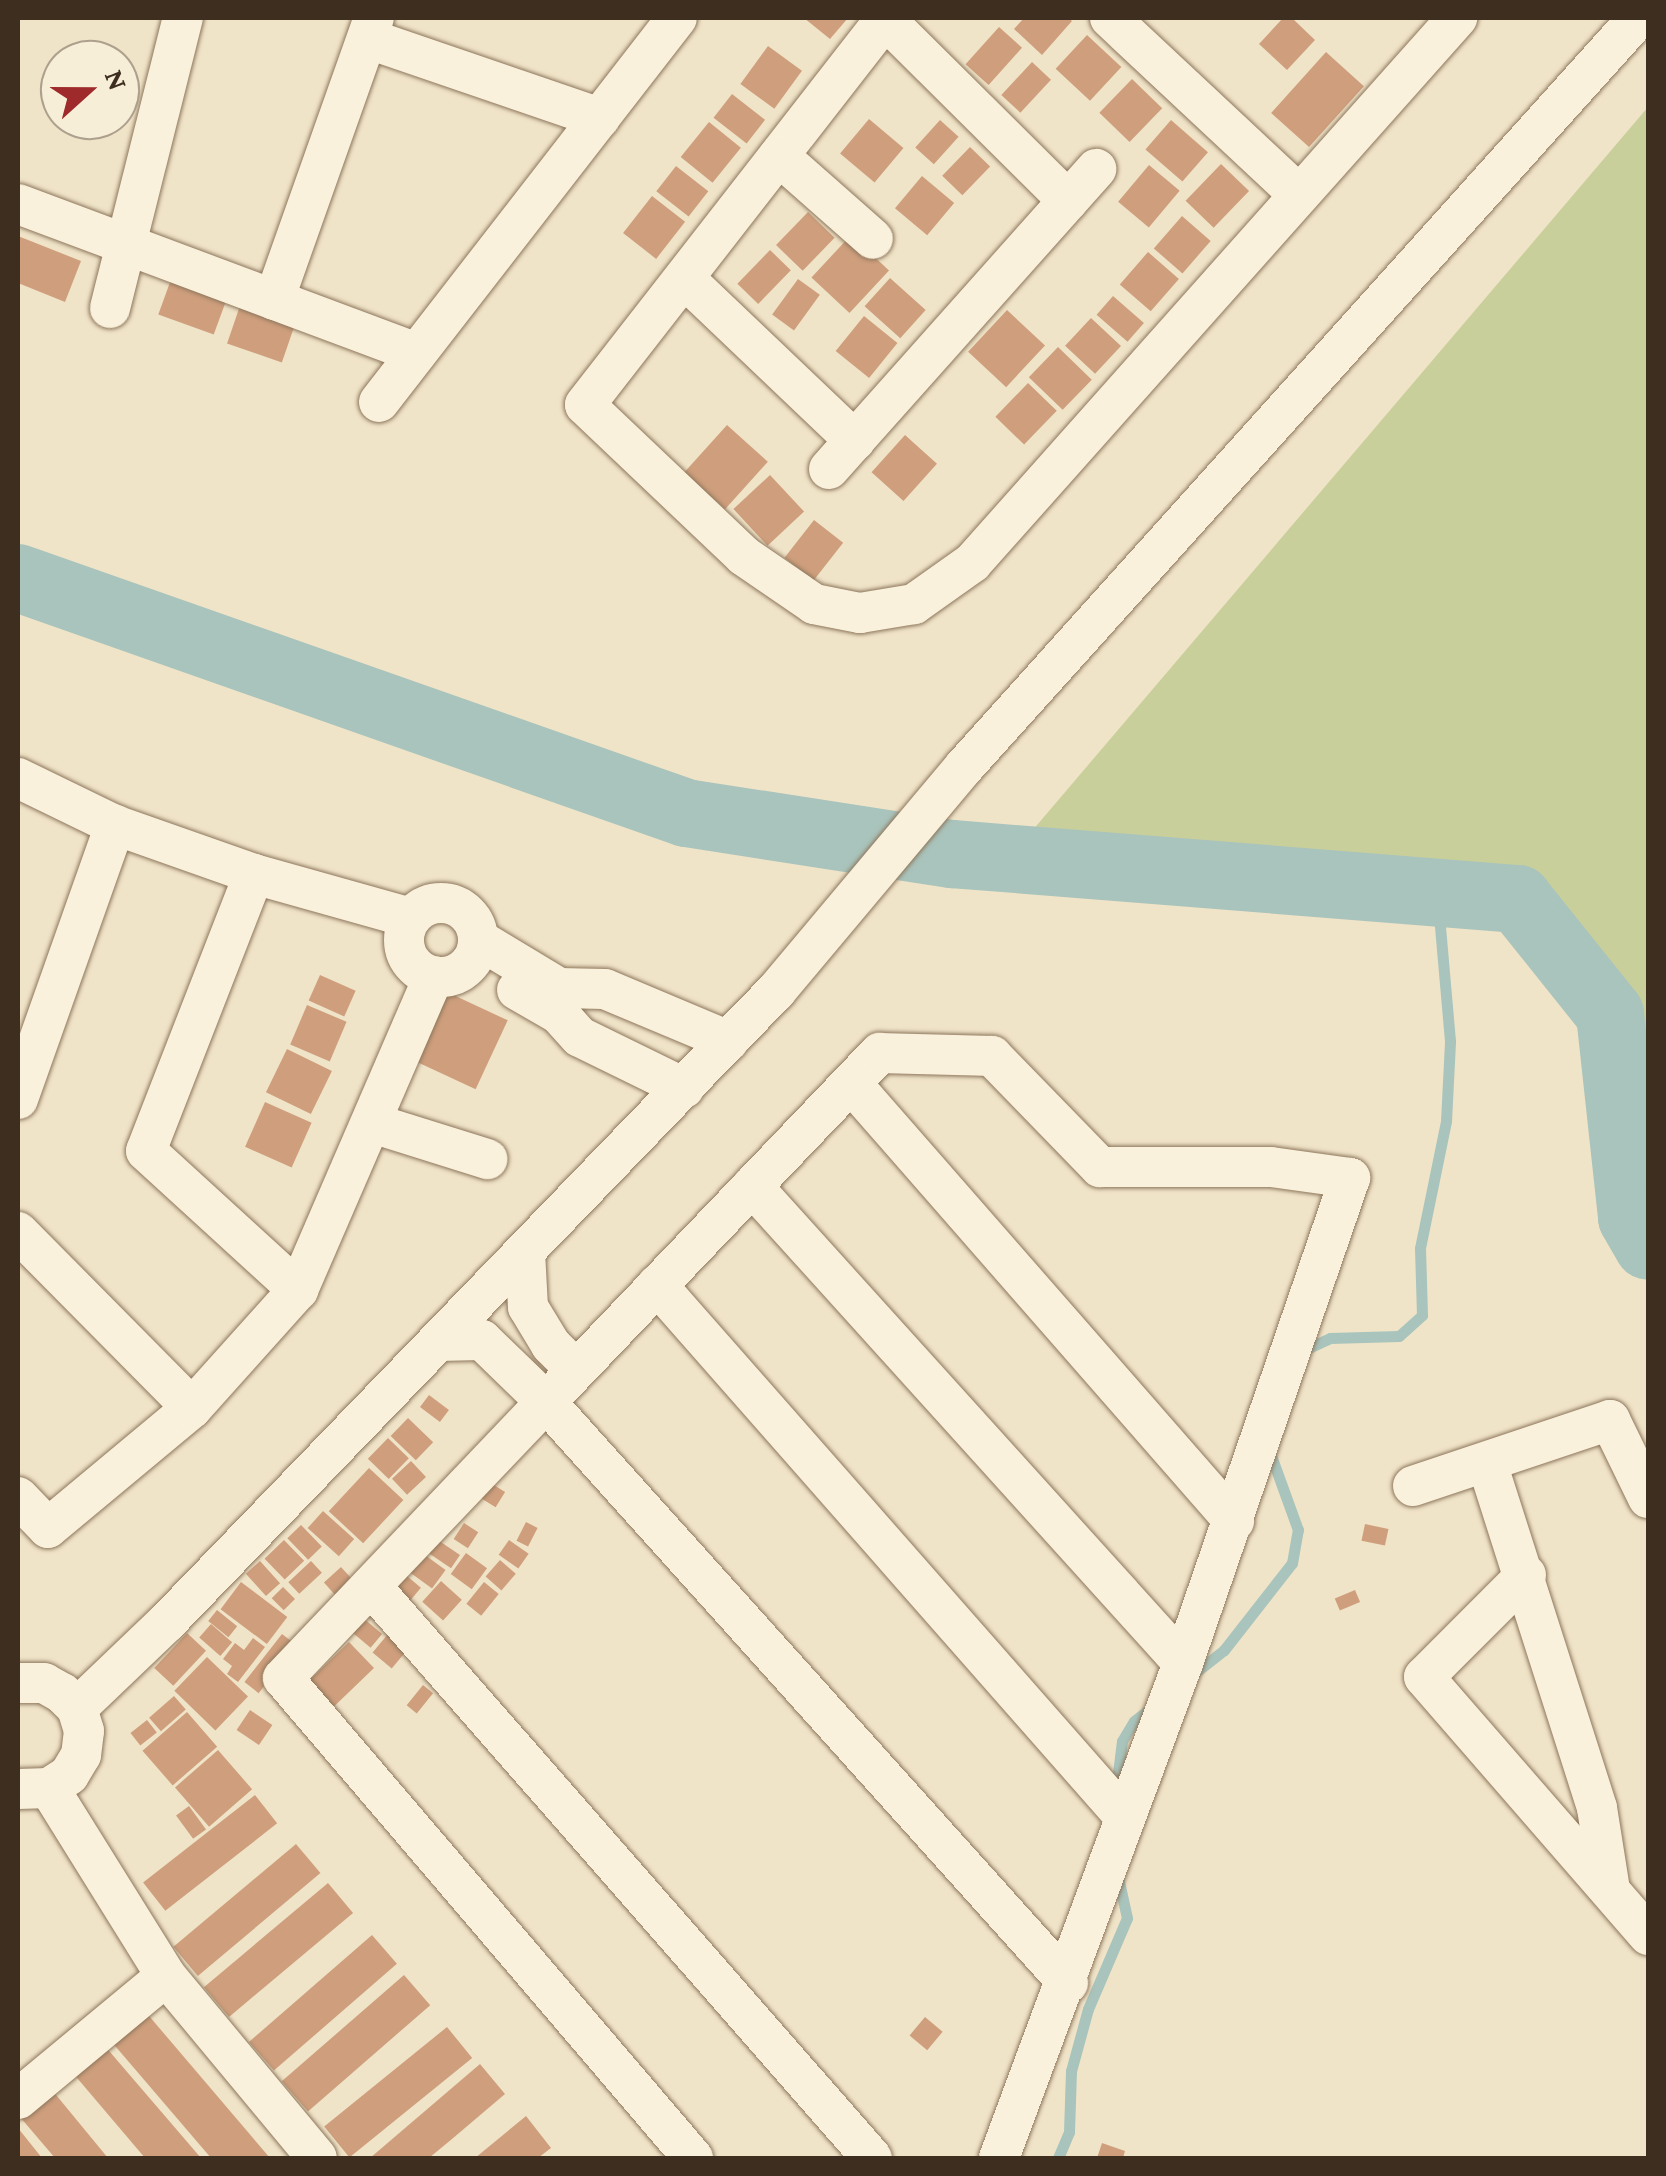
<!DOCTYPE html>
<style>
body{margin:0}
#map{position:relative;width:1666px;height:2176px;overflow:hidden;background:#f0e4c8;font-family:"Crimson Pro",serif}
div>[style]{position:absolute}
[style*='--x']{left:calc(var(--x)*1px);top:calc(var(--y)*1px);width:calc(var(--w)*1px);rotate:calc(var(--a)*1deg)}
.green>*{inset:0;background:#c9cf9b}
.stream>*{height:11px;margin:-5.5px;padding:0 5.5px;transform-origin:5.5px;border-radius:5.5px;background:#a9c4bc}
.river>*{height:68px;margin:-34px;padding:0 34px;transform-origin:34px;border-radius:34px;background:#a9c4bc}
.building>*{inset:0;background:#cf9f7d;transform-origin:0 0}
.roads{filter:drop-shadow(0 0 2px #8d765c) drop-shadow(0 0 2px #8d765c)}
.street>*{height:40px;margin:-20px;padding:0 20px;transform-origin:20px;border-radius:20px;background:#faf1dc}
.street>.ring{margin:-20px;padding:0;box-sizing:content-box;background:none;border:40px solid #faf1dc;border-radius:50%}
span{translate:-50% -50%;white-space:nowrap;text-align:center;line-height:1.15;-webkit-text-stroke:8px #f7eed8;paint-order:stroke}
.frame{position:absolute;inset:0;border:20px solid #3d2e20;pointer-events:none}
.north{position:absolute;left:40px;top:40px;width:100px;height:100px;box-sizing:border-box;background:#f7eed8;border:2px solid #ada18e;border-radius:50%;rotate:69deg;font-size:28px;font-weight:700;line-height:40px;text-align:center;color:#3d2e20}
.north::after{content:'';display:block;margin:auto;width:35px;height:45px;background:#9e2a2b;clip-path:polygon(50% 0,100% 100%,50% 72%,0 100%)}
</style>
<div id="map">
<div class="green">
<i style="clip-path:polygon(1648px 107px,1648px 1247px,1632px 1218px,1610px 1014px,1518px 899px,1009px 858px)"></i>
</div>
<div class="stream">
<i style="--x:1302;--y:1351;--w:31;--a:-25"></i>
<i style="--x:1330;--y:1338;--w:69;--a:-1.7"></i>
<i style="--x:1399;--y:1336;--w:31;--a:-42"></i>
<i style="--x:1422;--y:1315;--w:67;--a:-91.7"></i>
<i style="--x:1420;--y:1248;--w:130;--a:-78.4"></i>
<i style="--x:1446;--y:1121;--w:80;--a:-87.1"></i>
<i style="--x:1450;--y:1041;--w:150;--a:-95"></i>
<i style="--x:1191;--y:1676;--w:42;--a:-38.2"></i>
<i style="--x:1224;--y:1650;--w:110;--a:-52"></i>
<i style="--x:1292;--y:1563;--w:34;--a:-80"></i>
<i style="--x:1298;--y:1530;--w:85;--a:-109.9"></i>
<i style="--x:1116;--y:1789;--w:48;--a:-82.9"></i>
<i style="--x:1122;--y:1741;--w:23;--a:-59"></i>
<i style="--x:1134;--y:1721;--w:24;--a:-38"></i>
<i style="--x:1058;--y:2158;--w:28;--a:-67"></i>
<i style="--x:1069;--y:2132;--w:61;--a:-88.1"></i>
<i style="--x:1071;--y:2071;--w:64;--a:-74.7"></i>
<i style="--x:1088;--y:2009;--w:99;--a:-66.8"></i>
<i style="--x:1127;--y:1918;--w:42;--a:-102.4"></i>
</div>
<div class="river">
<i style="--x:18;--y:578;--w:708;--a:19.38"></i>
<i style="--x:686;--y:813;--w:269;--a:8.8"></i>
<i style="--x:952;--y:854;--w:568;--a:4.55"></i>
<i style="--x:1518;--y:899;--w:147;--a:51.3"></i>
<i style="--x:1610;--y:1014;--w:205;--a:83.8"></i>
<i style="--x:1632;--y:1218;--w:32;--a:60"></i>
</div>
<div class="building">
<i style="clip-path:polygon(804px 18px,848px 18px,830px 39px)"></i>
<i style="clip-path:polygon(1024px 18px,1068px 18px,1072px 21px,1042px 55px,1014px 29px)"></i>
<i style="clip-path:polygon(1283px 18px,1292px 18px,1315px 40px,1287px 70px,1259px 44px)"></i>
<i style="left:999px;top:27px;width:31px;height:50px;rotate:42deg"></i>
<i style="left:1087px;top:35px;width:47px;height:46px;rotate:43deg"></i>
<i style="left:768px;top:46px;width:42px;height:47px;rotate:36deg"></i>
<i style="left:1326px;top:52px;width:51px;height:82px;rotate:42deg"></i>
<i style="left:1032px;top:62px;width:26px;height:45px;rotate:43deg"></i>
<i style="left:1132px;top:79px;width:42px;height:47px;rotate:44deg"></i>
<i style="left:732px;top:94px;width:42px;height:30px;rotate:38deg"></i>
<i style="left:869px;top:119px;width:45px;height:45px;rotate:40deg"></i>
<i style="left:940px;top:120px;width:25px;height:37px;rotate:42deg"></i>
<i style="left:1171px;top:120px;width:49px;height:39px;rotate:41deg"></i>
<i style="left:709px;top:122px;width:41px;height:45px;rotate:39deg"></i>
<i style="left:970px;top:147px;width:28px;height:40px;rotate:44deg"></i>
<i style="left:1221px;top:164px;width:39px;height:51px;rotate:44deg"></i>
<i style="left:1149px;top:165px;width:40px;height:48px;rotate:40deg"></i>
<i style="left:676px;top:166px;width:41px;height:32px;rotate:38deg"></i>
<i style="left:922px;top:176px;width:42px;height:42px;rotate:40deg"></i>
<i style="left:652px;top:196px;width:42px;height:47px;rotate:38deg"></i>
<i style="left:808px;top:212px;width:37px;height:46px;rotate:44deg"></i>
<i style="left:1182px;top:216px;width:38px;height:43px;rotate:41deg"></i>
<i style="left:851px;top:235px;width:52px;height:58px;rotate:43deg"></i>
<i style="clip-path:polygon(18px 236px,81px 261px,65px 302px,18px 283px)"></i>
<i style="left:770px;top:250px;width:29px;height:47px;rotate:44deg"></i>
<i style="left:1148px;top:252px;width:41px;height:43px;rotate:41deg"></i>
<i style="left:173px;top:274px;width:59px;height:43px;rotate:20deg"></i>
<i style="left:890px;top:278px;width:48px;height:38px;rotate:42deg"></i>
<i style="left:798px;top:279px;width:27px;height:44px;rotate:36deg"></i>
<i style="left:1113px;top:296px;width:41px;height:25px;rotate:41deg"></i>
<i style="left:242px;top:300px;width:58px;height:46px;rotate:19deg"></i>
<i style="left:1007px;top:310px;width:52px;height:57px;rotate:43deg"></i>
<i style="left:864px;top:316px;width:43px;height:45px;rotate:39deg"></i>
<i style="left:1091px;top:318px;width:41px;height:38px;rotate:43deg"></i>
<i style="left:1058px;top:347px;width:47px;height:42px;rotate:44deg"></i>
<i style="left:1028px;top:383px;width:40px;height:47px;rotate:44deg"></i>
<i style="left:727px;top:425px;width:55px;height:64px;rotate:42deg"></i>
<i style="left:905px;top:435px;width:43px;height:50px;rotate:42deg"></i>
<i style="left:770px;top:475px;width:50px;height:50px;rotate:47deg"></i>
<i style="left:814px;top:520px;width:37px;height:48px;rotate:38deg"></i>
<i style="left:320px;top:975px;width:39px;height:28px;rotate:24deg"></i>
<i style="left:447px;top:992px;width:67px;height:76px;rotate:25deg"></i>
<i style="left:307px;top:1005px;width:43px;height:43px;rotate:23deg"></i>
<i style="left:287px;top:1049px;width:50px;height:48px;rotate:26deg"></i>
<i style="left:265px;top:1102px;width:51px;height:49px;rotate:24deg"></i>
<i style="left:429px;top:1395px;width:25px;height:15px;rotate:37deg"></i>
<i style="left:408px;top:1418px;width:35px;height:25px;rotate:44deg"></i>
<i style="left:388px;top:1438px;width:29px;height:29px;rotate:44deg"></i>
<i style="left:411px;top:1461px;width:22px;height:26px;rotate:47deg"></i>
<i style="left:369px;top:1468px;width:47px;height:59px;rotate:43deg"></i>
<i style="left:489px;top:1482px;width:19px;height:18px;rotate:32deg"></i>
<i style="left:323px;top:1511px;width:42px;height:23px;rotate:42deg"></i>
<i style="left:526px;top:1522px;width:13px;height:21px;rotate:27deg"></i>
<i style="left:464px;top:1523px;width:17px;height:19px;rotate:33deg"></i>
<i style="left:1365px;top:1524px;width:24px;height:17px;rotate:12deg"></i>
<i style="left:301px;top:1525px;width:30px;height:19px;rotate:46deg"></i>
<i style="left:426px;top:1532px;width:41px;height:16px;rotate:34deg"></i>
<i style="left:284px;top:1540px;width:29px;height:27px;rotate:46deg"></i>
<i style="left:509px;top:1540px;width:24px;height:18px;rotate:35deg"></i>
<i style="left:414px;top:1547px;width:39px;height:23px;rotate:36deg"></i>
<i style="left:466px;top:1553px;width:26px;height:26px;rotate:36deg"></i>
<i style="left:500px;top:1560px;width:21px;height:22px;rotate:41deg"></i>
<i style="left:260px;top:1561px;width:30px;height:19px;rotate:48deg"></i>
<i style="left:311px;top:1561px;width:16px;height:31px;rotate:47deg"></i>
<i style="left:341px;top:1567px;width:27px;height:23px;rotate:48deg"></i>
<i style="left:401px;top:1571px;width:26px;height:28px;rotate:40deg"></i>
<i style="left:441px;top:1581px;width:28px;height:28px;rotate:42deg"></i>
<i style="left:241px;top:1582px;width:58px;height:34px;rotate:37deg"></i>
<i style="left:484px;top:1582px;width:19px;height:28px;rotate:39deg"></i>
<i style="left:283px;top:1587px;width:17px;height:16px;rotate:45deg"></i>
<i style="left:1355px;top:1590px;width:13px;height:22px;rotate:67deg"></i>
<i style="left:217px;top:1610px;width:26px;height:14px;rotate:39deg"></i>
<i style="left:363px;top:1618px;width:25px;height:18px;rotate:40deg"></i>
<i style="left:211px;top:1624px;width:28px;height:18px;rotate:41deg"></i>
<i style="left:187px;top:1633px;width:26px;height:48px;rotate:43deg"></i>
<i style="left:282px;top:1634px;width:18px;height:61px;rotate:38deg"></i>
<i style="left:388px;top:1634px;width:25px;height:24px;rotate:40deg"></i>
<i style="clip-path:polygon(253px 1638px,265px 1647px,238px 1682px,227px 1674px,232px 1666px,223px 1659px,235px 1643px,244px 1650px)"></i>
<i style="left:349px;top:1642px;width:36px;height:56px;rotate:46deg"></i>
<i style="left:207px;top:1657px;width:57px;height:47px;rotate:44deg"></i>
<i style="left:423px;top:1685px;width:13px;height:26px;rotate:39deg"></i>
<i style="left:174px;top:1696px;width:18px;height:33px;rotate:49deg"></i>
<i style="left:250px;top:1710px;width:27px;height:24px;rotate:34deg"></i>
<i style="left:187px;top:1712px;width:46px;height:59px;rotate:49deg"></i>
<i style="left:147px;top:1720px;width:16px;height:21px;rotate:52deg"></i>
<i style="left:218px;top:1750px;width:52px;height:57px;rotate:49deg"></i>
<i style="left:255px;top:1795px;width:36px;height:142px;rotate:52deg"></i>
<i style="left:189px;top:1806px;width:29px;height:16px;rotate:54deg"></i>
<i style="left:296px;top:1844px;width:38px;height:160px;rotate:50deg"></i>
<i style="left:328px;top:1883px;width:39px;height:162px;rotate:50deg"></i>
<i style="left:372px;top:1935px;width:38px;height:163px;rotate:49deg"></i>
<i style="left:404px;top:1975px;width:40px;height:162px;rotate:49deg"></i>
<i style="clip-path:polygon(144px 2010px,270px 2158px,211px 2158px,110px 2040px)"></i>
<i style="left:925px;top:2017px;width:23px;height:24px;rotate:40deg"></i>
<i style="left:447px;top:2027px;width:40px;height:158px;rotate:51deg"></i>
<i style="clip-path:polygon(104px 2045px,201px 2158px,145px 2158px,72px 2072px)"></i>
<i style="clip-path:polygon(480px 2064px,505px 2094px,452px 2139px,429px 2158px,370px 2158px)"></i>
<i style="clip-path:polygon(52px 2090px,108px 2158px,55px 2158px,20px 2117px)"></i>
<i style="clip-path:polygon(526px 2116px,551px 2148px,538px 2158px,475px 2158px)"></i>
<i style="clip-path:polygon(18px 2128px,42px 2158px,18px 2158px)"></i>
<i style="clip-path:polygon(1102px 2143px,1125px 2151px,1123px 2158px,1097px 2158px)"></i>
</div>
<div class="roads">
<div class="street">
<i style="--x:886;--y:18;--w:490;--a:127.9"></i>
<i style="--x:585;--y:405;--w:219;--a:43.5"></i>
<i style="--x:744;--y:556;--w:85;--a:34.4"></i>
<i style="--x:814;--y:604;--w:47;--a:11.1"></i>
<i style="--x:860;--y:613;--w:55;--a:-9.5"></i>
<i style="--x:914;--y:604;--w:71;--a:-35.3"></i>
<i style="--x:972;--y:563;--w:730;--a:-48.33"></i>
<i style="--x:1110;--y:18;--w:259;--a:43.1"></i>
<i style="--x:885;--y:19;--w:258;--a:44.8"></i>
<i style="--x:369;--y:39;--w:244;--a:18.9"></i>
<i style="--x:779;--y:156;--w:125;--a:41.4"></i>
<i style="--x:18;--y:204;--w:425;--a:20.5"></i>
<i style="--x:684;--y:278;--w:236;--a:43.6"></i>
<i style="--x:274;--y:300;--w:299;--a:-70.5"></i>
<i style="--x:110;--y:308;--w:299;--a:-75.9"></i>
<i style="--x:379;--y:402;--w:486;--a:-52.2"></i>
<i style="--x:829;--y:469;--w:402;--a:-48.3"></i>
<i style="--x:18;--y:778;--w:108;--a:25.9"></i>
<i style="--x:115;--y:825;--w:147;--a:19.4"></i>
<i style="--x:254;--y:874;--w:163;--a:15.7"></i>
<i style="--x:254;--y:874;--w:297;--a:111.3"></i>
<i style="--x:146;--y:1151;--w:206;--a:42.4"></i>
<i class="ring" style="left:404px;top:903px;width:34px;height:34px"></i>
<i style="--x:478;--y:939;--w:95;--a:31.2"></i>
<i style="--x:559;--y:988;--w:46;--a:1.2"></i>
<i style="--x:605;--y:989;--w:134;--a:22.8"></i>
<i style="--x:517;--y:990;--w:48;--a:29.7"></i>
<i style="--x:559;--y:1014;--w:31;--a:48"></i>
<i style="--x:580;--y:1037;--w:116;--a:26.1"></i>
<i style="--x:851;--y:1083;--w:582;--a:48.83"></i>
<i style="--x:18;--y:1099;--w:291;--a:-70.5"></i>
<i style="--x:372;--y:1123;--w:121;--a:17.4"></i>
<i style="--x:752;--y:1186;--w:643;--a:47.9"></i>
<i style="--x:18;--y:1232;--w:247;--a:45.3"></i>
<i style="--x:525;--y:1252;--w:55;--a:86.9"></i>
<i style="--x:528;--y:1307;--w:44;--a:58.8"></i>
<i style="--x:551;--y:1345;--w:35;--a:45"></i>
<i style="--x:657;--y:1285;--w:707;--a:48.67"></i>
<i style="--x:438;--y:1341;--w:44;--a:-1.3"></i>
<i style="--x:482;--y:1340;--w:89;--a:44.1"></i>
<i style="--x:546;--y:1402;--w:483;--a:-46.3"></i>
<i style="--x:880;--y:1053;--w:112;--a:1.5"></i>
<i style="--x:992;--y:1056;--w:155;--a:45.8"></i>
<i style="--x:1100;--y:1167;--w:171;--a:0"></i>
<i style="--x:1271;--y:1167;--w:80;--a:7.9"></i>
<i style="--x:1350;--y:1178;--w:513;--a:109"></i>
<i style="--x:1183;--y:1663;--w:528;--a:110.39"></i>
<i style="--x:1487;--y:1463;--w:362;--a:72.3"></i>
<i style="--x:1597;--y:1808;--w:83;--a:81"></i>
<i style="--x:1413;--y:1486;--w:208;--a:-18.5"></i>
<i style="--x:1610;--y:1420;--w:87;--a:64"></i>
<i style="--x:18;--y:1497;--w:43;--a:45.9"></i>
<i style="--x:48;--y:1528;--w:187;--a:-39.8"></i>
<i style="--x:192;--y:1408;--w:159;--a:-48.1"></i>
<i style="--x:298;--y:1290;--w:342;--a:-66.6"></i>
<i style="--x:1526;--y:1575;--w:144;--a:135"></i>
<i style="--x:1424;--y:1677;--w:342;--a:49"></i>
<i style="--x:371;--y:1586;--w:760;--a:48.79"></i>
<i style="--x:18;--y:1683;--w:26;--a:0"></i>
<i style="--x:44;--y:1683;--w:21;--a:29"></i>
<i style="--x:62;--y:1693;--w:21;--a:45"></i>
<i style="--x:77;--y:1708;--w:24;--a:73"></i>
<i style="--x:84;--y:1731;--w:24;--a:97"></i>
<i style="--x:81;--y:1755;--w:23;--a:121"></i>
<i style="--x:69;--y:1775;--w:24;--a:147"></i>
<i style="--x:49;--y:1788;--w:31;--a:178"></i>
<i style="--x:77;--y:1708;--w:124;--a:-43.7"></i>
<i style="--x:167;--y:1622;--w:877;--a:-46.02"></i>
<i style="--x:776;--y:991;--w:292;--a:-50"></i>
<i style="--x:964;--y:767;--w:1008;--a:-48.02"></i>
<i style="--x:49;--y:1788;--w:221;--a:58.1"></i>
<i style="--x:166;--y:1976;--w:236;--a:50.3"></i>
<i style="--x:18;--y:2099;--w:192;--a:-39.7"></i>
<i style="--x:693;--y:2158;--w:631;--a:-130.5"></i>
<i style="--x:283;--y:1678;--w:381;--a:-46.4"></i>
<i style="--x:546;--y:1402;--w:781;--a:48.06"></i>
</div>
</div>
<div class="frame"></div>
<div class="north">N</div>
</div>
